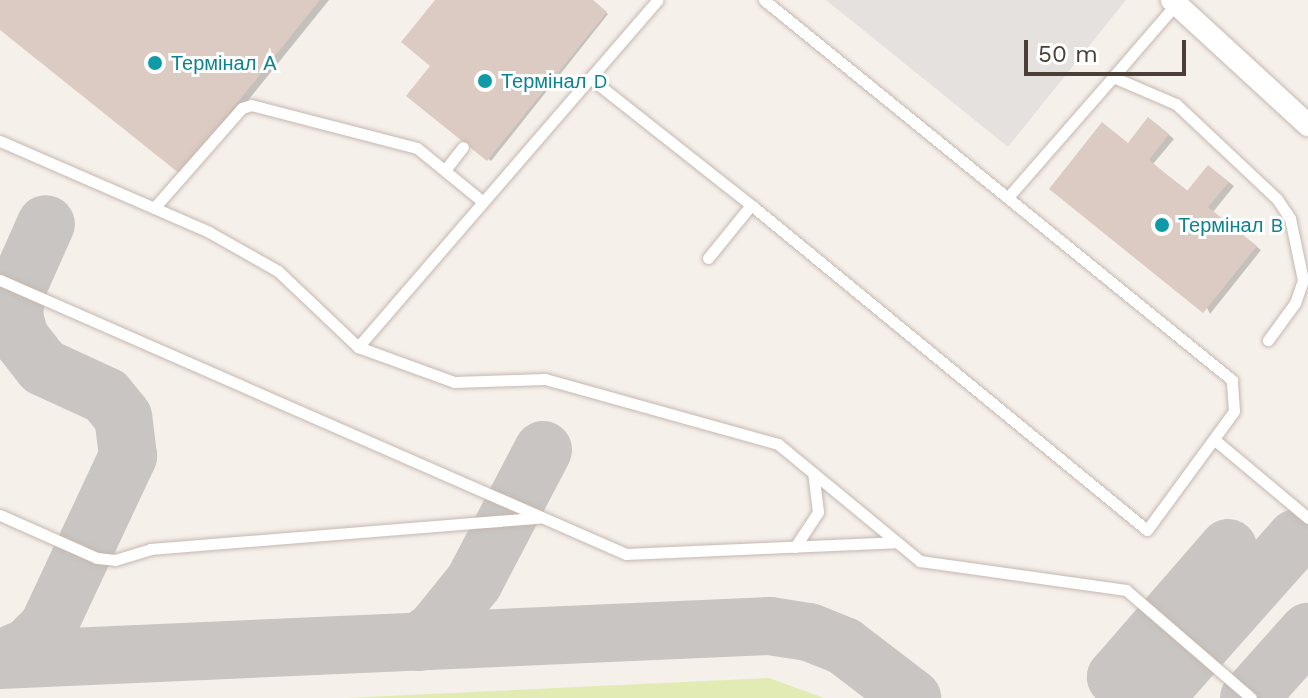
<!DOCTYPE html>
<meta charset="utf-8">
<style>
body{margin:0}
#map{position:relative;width:1308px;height:698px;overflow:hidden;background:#f6f0eb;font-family:"Work Sans",sans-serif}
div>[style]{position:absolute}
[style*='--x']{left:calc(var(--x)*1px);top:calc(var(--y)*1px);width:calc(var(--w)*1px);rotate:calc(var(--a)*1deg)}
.green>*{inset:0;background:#e1ebb3}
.parking>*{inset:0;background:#e5e1df}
.shadow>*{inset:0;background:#0003}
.taxiway>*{height:58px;margin:-29px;padding:0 29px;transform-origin:29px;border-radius:29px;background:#c8c5c2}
.building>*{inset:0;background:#dbcbc3}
.roads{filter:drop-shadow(0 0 2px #c5b8b0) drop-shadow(0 0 2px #c5b8b0)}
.lane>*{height:11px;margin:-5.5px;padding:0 5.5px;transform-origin:5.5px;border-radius:5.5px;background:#fff}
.street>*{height:22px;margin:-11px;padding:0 11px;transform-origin:11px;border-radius:11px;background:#fff}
.dots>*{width:22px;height:22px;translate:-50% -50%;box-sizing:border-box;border:4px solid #fff;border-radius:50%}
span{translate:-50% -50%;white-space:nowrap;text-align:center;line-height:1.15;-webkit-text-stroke:6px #fff;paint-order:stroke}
.culture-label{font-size:20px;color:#0d838f}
.left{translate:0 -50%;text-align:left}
.scale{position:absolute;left:1024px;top:40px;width:162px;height:36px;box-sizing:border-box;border:4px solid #4b3f38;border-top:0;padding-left:10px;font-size:24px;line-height:28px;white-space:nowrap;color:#4b3f38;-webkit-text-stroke:6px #fff;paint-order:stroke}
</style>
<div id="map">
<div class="green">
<i style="clip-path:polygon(769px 678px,824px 698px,346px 698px)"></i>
</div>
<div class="parking">
<i style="clip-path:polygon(826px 0,1126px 0,1008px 147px)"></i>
</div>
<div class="shadow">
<i style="clip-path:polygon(0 0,329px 0,187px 176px,0 27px)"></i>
<i style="clip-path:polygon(437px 0,590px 0,608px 14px,491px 161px,409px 96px,433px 65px)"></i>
<i style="clip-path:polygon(1155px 123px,1174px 139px,1153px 164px,1189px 192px,1214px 171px,1234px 186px,1213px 212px,1261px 250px,1210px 314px,1129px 145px)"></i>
</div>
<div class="taxiway">
<i style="--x:419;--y:642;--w:21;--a:-37"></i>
<i style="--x:436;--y:629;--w:60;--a:-51"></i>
<i style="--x:474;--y:582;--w:149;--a:-62.4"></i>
<i style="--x:0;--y:659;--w:30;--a:-23"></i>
<i style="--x:28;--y:647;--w:28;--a:-45"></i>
<i style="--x:48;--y:627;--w:189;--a:-64.9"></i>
<i style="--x:128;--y:456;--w:39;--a:-97"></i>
<i style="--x:123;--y:417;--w:27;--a:-129"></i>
<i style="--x:106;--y:396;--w:69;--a:-155.3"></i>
<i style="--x:43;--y:367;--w:37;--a:-128"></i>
<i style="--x:20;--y:338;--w:23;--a:-105"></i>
<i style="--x:14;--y:316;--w:27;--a:-84"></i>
<i style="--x:17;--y:289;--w:71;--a:-66"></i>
<i style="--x:0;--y:660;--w:771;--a:-2.53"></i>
<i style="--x:770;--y:626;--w:39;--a:9"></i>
<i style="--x:809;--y:632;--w:38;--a:22"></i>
<i style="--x:844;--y:646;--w:86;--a:37.4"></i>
<i style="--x:1140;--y:698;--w:32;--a:-139"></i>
<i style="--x:1116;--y:677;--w:171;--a:-49"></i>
<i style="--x:1154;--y:698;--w:214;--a:-48.4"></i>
<i style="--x:1249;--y:698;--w:89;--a:-48.2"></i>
</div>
<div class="building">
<i style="clip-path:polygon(0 0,320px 0,180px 174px,0 30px)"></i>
<i style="clip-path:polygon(435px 0,593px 0,607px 12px,487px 161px,406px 96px,430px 66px,401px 42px)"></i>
<i style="clip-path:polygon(1148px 117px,1169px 134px,1149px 160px,1187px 191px,1208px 165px,1229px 182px,1208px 207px,1257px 246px,1203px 313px,1049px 189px,1102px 122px,1128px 143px)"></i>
</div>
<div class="roads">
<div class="lane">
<i style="--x:1176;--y:4;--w:96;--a:130.8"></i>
<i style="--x:1113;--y:77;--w:69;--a:23.2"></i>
<i style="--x:1176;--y:104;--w:139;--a:43.2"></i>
<i style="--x:1277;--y:199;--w:23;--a:56"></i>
<i style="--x:1290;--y:218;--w:63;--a:78.2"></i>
<i style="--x:1303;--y:280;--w:24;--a:109"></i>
<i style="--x:1295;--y:303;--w:46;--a:126.1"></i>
<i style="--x:590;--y:78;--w:205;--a:38.3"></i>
<i style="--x:0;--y:141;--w:228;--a:23.5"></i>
<i style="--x:209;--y:232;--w:79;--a:29.5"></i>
<i style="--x:278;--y:271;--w:110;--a:43.5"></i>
<i style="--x:358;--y:347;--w:102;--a:20"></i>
<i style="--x:454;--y:382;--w:91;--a:-1.9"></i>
<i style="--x:545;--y:379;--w:242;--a:15.6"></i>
<i style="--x:778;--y:444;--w:184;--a:39.5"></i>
<i style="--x:920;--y:561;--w:208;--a:8"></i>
<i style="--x:1126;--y:590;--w:165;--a:40.8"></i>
<i style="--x:445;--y:170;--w:29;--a:-52"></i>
<i style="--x:1009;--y:196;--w:158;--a:-48.8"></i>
<i style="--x:154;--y:208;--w:133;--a:-48.7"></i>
<i style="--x:242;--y:108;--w:9;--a:-18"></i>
<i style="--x:251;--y:105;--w:171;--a:14.5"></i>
<i style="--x:417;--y:148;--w:85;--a:39.3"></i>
<i style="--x:708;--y:258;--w:68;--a:-50.9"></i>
<i style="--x:751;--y:205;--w:512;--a:39.38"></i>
<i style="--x:1147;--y:530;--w:147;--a:-53.8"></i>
<i style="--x:1234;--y:411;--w:31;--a:-94"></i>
<i style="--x:1232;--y:380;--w:603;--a:-140.92"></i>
<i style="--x:0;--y:280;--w:683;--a:23.64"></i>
<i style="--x:626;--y:554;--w:270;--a:-2.5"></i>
<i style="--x:358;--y:347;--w:458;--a:-49.2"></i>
<i style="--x:1216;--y:441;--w:120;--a:39.9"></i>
<i style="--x:0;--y:515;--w:106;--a:23.9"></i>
<i style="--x:97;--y:558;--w:18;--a:6"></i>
<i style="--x:115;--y:560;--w:37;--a:-17"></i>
<i style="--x:150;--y:549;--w:390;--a:-4.6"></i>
<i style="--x:795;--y:547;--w:42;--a:-56.7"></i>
<i style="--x:818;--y:512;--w:39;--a:-97"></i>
</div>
<div class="street">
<i style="--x:1172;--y:0;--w:185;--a:42.6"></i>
</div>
</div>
<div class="dots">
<i style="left:155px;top:63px;background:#0f9aa8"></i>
<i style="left:485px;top:81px;background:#0f9aa8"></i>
<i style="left:1162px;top:225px;background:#0f9aa8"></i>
</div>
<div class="culture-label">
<span class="left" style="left:171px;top:63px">Термінал А</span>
<span class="left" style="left:501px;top:81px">Термінал D</span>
<span class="left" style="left:1178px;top:225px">Термінал B</span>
</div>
<div class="scale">50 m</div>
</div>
